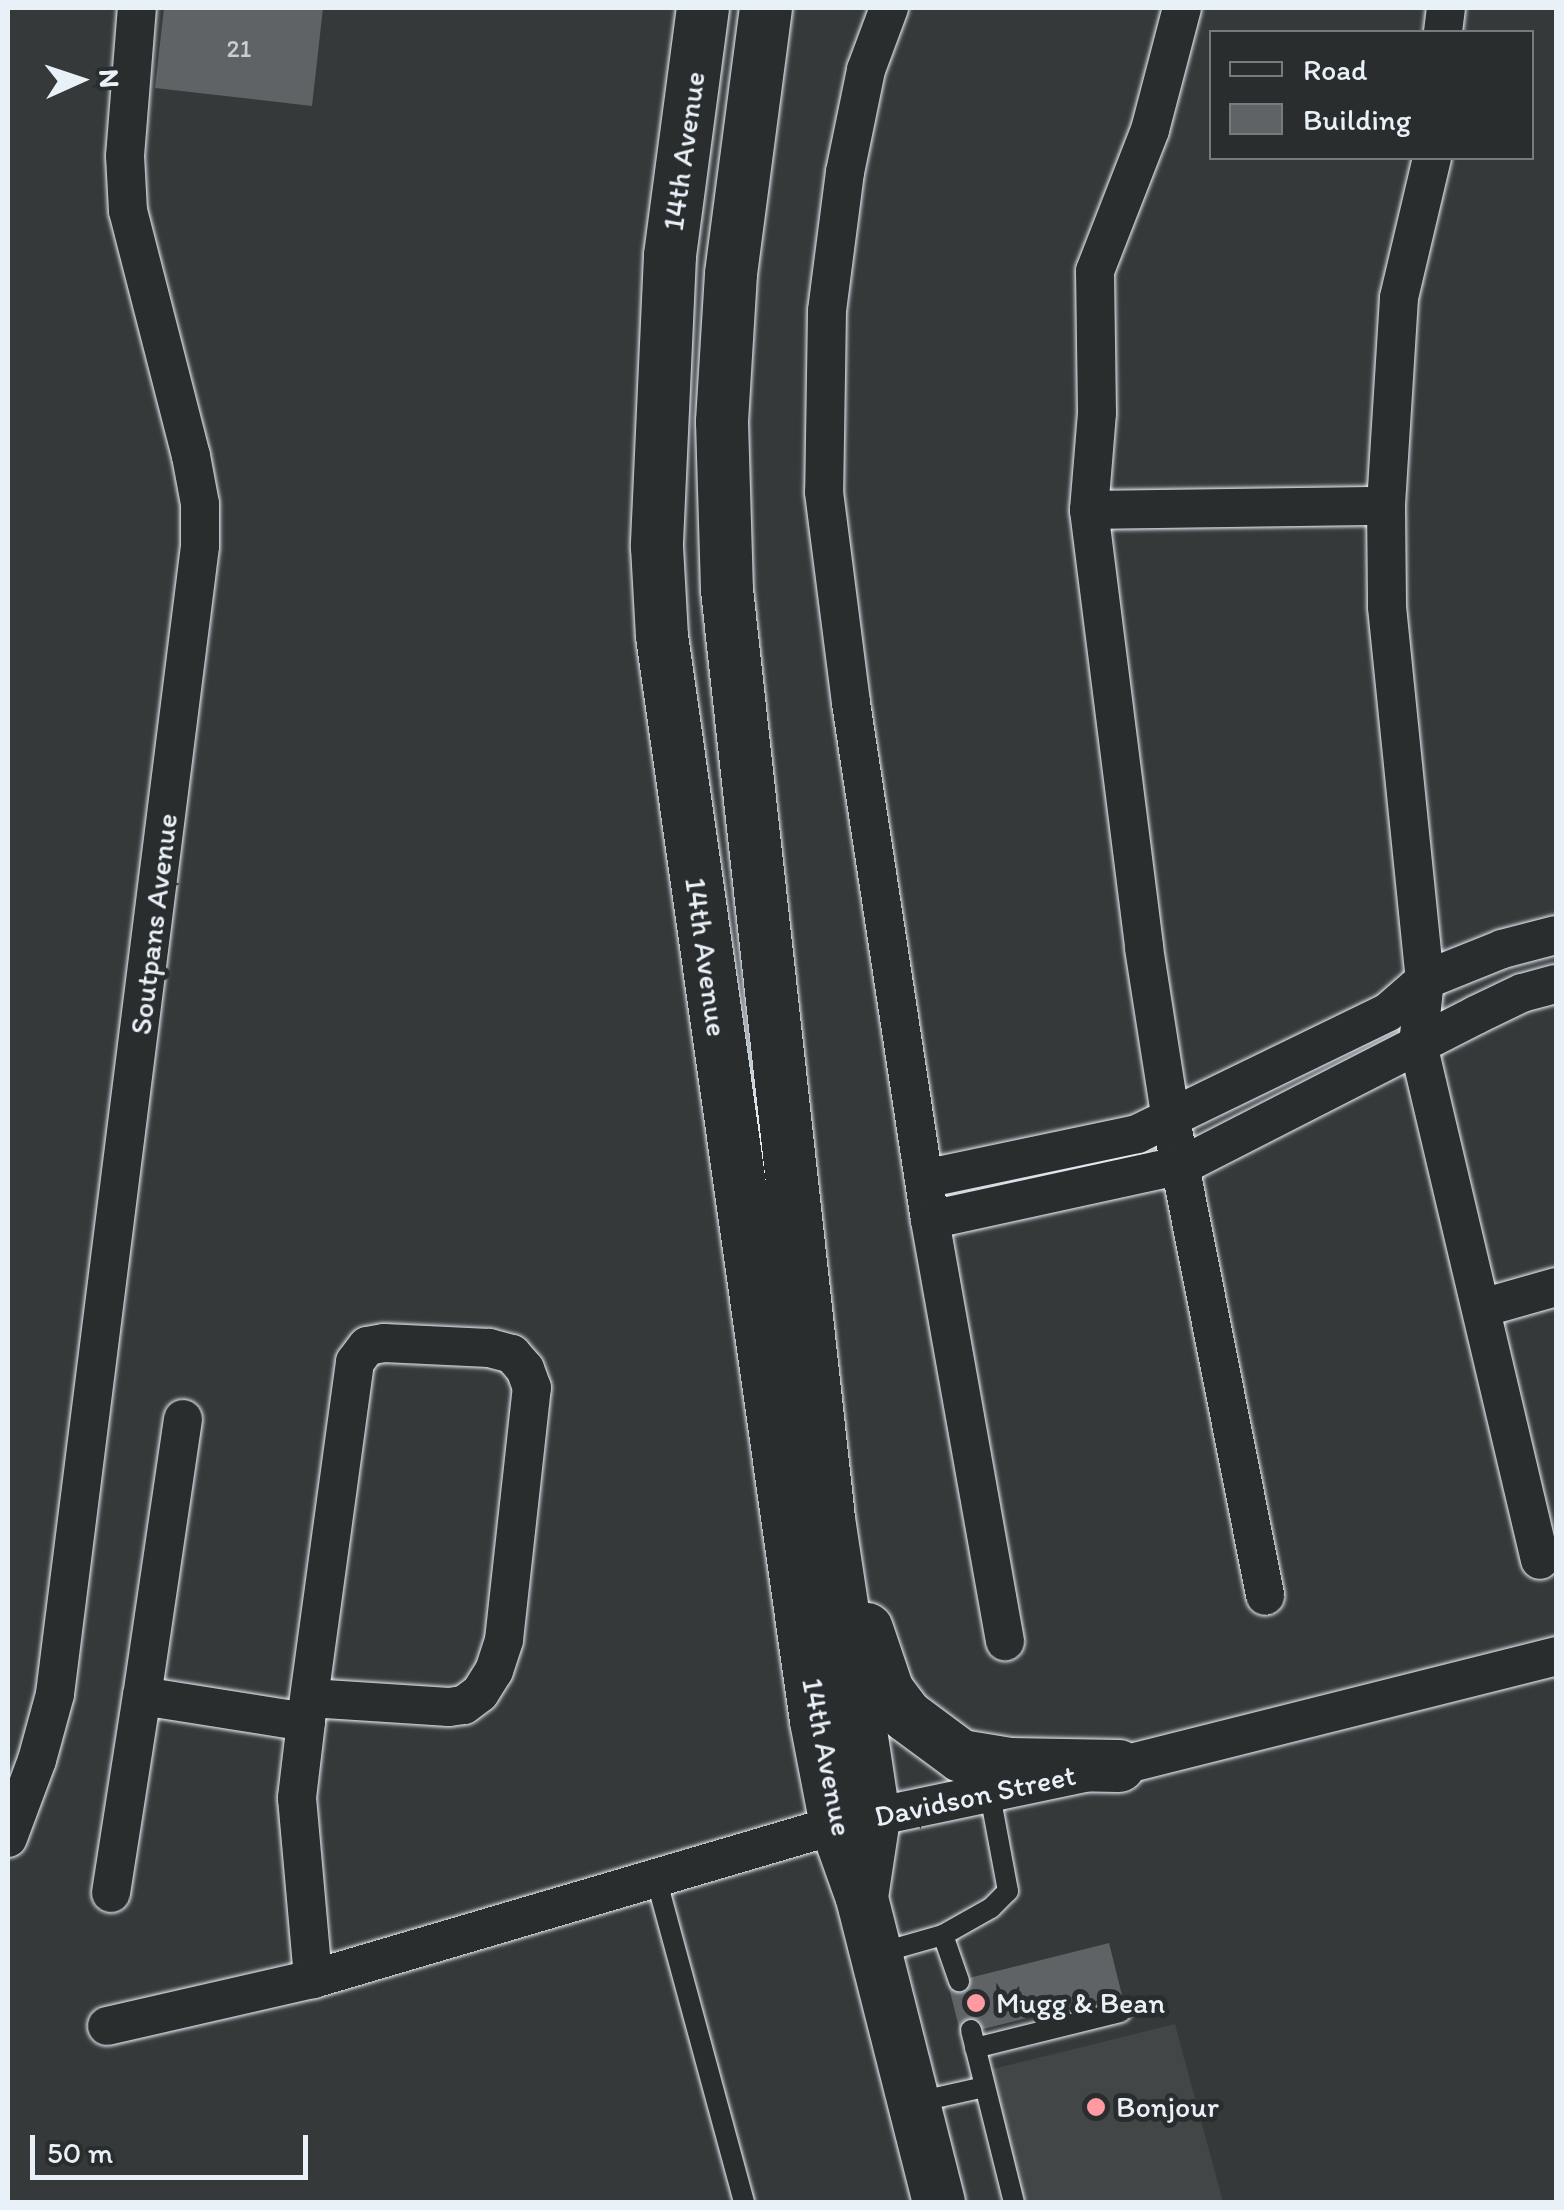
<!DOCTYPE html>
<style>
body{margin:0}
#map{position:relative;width:1564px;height:2210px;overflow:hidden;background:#35393a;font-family:Itim,sans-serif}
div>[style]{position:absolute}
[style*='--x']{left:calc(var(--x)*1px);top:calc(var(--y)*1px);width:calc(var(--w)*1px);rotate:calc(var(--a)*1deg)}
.built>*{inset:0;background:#424647}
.building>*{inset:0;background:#5f6365;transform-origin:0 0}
.roads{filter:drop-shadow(0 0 2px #e8f1f8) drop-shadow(0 0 2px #e8f1f8)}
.service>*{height:20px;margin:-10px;padding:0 10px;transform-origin:10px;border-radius:10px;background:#2a2d2e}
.minor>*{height:38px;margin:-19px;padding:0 19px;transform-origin:19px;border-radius:19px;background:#2a2d2e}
.secondary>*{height:52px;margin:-26px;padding:0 26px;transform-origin:26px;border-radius:26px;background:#2a2d2e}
.dots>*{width:28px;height:28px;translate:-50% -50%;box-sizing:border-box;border:5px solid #2a2d2e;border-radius:50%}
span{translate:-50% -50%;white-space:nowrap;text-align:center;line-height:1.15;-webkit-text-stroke:10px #2a2d2e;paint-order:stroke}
.number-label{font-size:25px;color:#c6ced3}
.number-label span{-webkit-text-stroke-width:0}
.street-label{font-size:30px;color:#e8f1f8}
.poi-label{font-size:30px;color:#e8f1f8}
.left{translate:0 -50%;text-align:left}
.frame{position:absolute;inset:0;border:10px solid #e8f1f8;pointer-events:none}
.legend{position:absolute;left:1209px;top:30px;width:325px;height:130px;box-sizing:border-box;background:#2a2d2e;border:2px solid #767b7f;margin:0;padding:12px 18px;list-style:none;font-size:30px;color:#e8f1f8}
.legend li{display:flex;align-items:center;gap:20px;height:50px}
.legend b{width:50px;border:2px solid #767b7f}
.north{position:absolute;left:30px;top:30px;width:100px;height:100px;-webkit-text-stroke:8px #2a2d2e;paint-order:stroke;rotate:87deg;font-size:28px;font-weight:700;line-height:40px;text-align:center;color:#e8f1f8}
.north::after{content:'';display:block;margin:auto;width:35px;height:45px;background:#e8f1f8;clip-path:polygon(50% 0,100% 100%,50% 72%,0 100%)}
.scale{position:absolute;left:30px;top:2135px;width:278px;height:45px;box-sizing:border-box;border:5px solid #e8f1f8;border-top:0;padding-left:12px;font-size:30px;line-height:35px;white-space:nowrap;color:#e8f1f8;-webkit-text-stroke:8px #2a2d2e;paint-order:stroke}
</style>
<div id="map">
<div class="built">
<i style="clip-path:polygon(1175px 2024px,1223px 2202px,1012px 2202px,977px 2073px)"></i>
</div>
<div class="building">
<i style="clip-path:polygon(164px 8px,323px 8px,312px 106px,155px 88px)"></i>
<i style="left:1109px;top:1943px;width:53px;height:166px;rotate:76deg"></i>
</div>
<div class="roads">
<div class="service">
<i style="--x:656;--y:1878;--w:336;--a:74.8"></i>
<i style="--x:943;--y:1935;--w:49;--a:70.8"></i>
<i style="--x:876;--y:1954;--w:70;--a:-15.8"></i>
<i style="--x:943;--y:1935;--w:55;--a:-29.4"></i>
<i style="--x:991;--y:1908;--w:24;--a:-45"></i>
<i style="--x:1008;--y:1891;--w:98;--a:-100.6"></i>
<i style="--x:971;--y:2030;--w:177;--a:76"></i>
<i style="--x:975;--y:2048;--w:150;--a:-13.9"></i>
<i style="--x:913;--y:2103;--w:73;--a:-12.7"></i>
</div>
<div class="minor">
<i style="--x:889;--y:8;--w:66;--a:110.4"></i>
<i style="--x:866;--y:70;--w:104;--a:101.6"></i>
<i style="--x:845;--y:172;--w:140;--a:97.4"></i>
<i style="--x:827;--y:311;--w:181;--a:90.9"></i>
<i style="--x:824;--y:492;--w:213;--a:82.7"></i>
<i style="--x:851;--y:703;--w:523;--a:81.31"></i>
<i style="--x:930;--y:1220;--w:428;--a:79.9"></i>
<i style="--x:1182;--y:8;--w:126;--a:104.7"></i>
<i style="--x:1150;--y:130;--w:151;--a:111.3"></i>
<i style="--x:1095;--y:271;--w:142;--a:89.2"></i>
<i style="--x:1097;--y:413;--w:97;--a:94.7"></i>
<i style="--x:1089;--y:510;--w:441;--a:82.8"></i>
<i style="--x:1144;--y:948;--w:174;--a:81.1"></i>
<i style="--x:1171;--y:1120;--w:485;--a:78.8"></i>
<i style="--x:1443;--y:32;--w:24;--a:-83"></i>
<i style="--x:1432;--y:158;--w:144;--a:103.3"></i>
<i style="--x:1399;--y:298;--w:208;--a:93.6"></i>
<i style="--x:1386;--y:506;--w:101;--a:89.4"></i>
<i style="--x:1387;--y:607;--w:375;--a:84.2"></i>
<i style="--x:1425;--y:980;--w:64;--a:96.2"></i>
<i style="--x:1418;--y:1044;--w:530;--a:76.7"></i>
<i style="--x:1089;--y:510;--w:297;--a:-0.8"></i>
<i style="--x:924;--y:1179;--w:218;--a:-11.9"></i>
<i style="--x:1137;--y:1134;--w:279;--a:-25.9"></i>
<i style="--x:1388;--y:1012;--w:49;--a:-40.9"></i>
<i style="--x:1425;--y:980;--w:83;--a:-21.9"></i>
<i style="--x:1502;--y:949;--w:56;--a:-14.5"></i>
<i style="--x:930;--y:1220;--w:259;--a:-12.3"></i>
<i style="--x:1183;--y:1165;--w:329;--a:-27.1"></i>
<i style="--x:1476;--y:1015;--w:51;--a:-25.6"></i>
<i style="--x:1522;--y:993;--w:35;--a:-15"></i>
<i style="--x:1482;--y:1308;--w:77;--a:-15.8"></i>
<i style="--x:183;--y:1419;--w:280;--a:98.4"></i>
<i style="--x:142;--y:1696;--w:166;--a:9"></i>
<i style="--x:310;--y:1698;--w:139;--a:3.7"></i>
<i style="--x:449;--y:1707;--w:15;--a:-8"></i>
<i style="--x:464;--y:1705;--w:20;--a:-37"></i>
<i style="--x:480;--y:1693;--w:26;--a:-58"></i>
<i style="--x:494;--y:1671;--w:33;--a:-72"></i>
<i style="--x:504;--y:1640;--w:254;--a:-83.7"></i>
<i style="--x:532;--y:1388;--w:20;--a:-110"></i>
<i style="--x:525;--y:1369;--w:20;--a:-131"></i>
<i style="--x:512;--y:1354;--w:24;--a:-165"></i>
<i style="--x:489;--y:1348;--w:105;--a:-177.3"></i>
<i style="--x:384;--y:1343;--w:17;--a:170"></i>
<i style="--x:367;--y:1346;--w:20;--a:127"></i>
<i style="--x:355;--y:1362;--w:363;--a:97.8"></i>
<i style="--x:306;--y:1722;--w:77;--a:96.8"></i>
<i style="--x:297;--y:1798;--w:182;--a:84.9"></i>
<i style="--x:8;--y:1838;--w:83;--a:-69.6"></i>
<i style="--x:37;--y:1760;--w:68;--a:-74.7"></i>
<i style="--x:55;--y:1694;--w:1157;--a:-82.8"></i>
<i style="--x:200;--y:546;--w:42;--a:-90"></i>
<i style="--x:200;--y:504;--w:49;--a:-100.6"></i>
<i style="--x:191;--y:456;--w:253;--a:-104.4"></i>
<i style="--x:128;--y:211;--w:55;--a:-93.1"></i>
<i style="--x:125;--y:156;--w:148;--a:-85.4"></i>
<i style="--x:111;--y:1893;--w:199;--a:-81.1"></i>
<i style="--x:107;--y:2026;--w:211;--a:-12.9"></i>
<i style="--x:313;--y:1979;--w:545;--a:-16.41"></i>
<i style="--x:836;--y:1825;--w:289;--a:-11.8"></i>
<i style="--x:1119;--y:1766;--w:451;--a:-14.1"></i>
</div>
<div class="secondary">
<i style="--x:703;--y:8;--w:250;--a:97.6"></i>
<i style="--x:670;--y:256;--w:291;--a:92.6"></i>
<i style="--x:657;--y:547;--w:89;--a:86.8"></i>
<i style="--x:662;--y:636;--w:1096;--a:81.92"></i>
<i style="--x:816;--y:1721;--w:106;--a:79.1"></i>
<i style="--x:836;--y:1825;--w:77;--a:70.4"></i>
<i style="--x:862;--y:1898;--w:314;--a:75.8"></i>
<i style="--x:766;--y:8;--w:268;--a:97.5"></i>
<i style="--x:731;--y:274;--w:148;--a:93.5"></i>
<i style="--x:722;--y:422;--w:168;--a:88.3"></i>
<i style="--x:727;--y:590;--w:935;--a:83.73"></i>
<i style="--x:829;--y:1519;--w:302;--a:81.4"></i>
<i style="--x:874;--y:1818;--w:74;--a:98.6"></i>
<i style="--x:867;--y:1629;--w:65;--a:71.3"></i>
<i style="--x:888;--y:1691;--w:31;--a:53"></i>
<i style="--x:907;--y:1716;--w:67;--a:36.5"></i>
<i style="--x:961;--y:1756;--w:51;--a:9.1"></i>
<i style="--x:1011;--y:1764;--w:108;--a:1.1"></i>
</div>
</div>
<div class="dots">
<i style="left:976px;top:2003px;background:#ff9aa2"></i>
<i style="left:1096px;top:2107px;background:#ff9aa2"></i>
</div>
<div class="number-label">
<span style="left:239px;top:48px">21</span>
</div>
<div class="street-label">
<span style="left:684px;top:151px;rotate:-82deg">14th Avenue</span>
<span style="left:154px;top:924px;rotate:-83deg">Soutpans Avenue</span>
<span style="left:706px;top:957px;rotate:82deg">14th Avenue</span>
<span style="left:827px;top:1757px;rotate:79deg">14th Avenue</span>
<span style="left:975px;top:1796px;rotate:-12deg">Davidson Street</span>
</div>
<div class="poi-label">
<span class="left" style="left:996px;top:2003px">Mugg &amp; Bean</span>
<span class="left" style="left:1116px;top:2107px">Bonjour</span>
</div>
<div class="frame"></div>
<ul class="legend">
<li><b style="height:12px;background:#2a2d2e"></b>Road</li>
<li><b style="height:28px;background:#5f6365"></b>Building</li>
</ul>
<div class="north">N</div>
<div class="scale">50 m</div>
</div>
